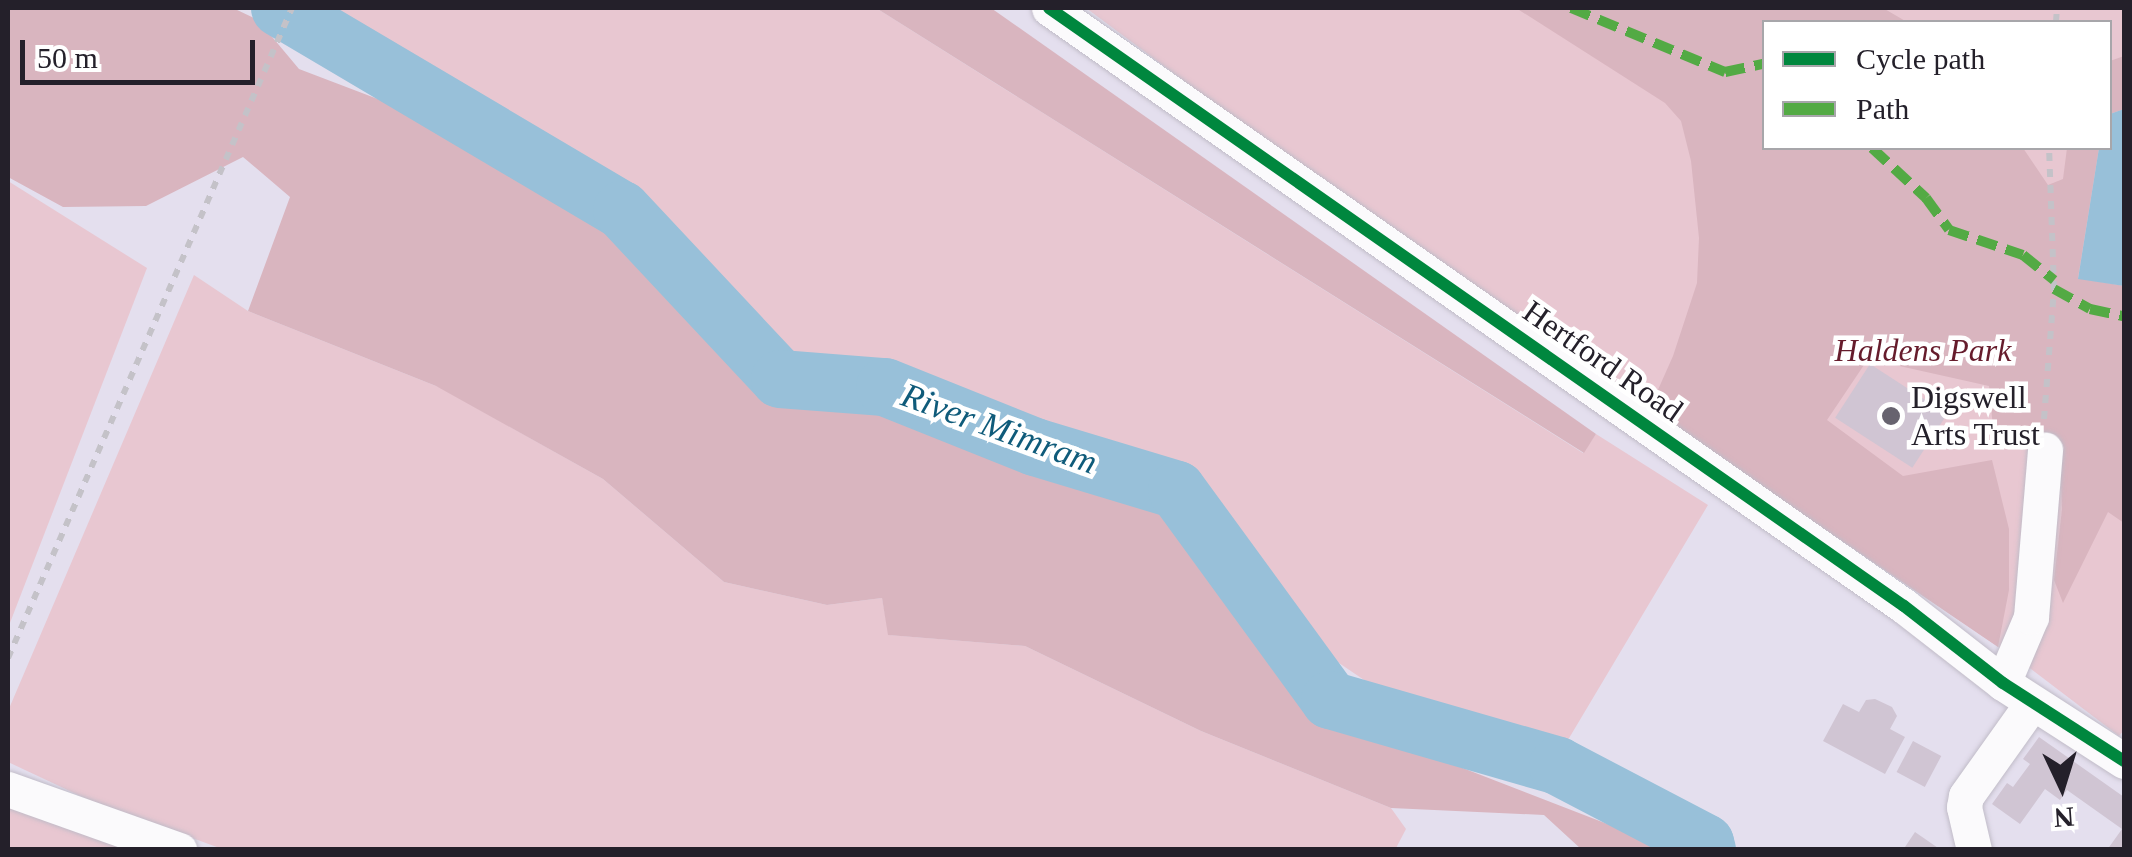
<!DOCTYPE html>
<style>
body{margin:0}
#map{position:relative;width:2132px;height:857px;overflow:hidden;background:#e4dfee;font-family:"Times New Roman",serif}
div>[style]{position:absolute}
[style*='--x']{left:calc(var(--x)*1px);top:calc(var(--y)*1px);width:calc(var(--w)*1px);rotate:calc(var(--a)*1deg)}
.green>*{inset:0;background:#e8c7d1}
.forest>*{inset:0;background:#d9b5bf}
.water>*{inset:0;background:#98c0d9}
.river>*{height:58px;margin:-29px;padding:0 29px;transform-origin:29px;border-radius:29px;background:#98c0d9}
.building>*{inset:0;background:#d0c5d3;transform-origin:0 0}
.path>*{height:6px;margin-top:-3px;transform-origin:0;background:repeating-linear-gradient(90deg,#c4c2c8 0 8px,transparent 0 16px)}
.roads{filter:drop-shadow(0 0 2px #c1bcc8) drop-shadow(0 0 2px #c1bcc8)}
.minor>*{height:35px;margin:-17.5px;padding:0 17.5px;transform-origin:17.5px;border-radius:17.5px;background:#fbfafc}
.quiet>*{height:10px;margin-top:-5px;transform-origin:0;background:repeating-linear-gradient(90deg,#53aa44 0 20px,transparent 0 30px)}
.cycleway>*{height:12px;margin:-6px;padding:0 6px;transform-origin:6px;border-radius:6px;background:#00873e}
.dots>*{width:28px;height:28px;translate:-50% -50%;box-sizing:border-box;border:5px solid #fff;border-radius:50%}
span{translate:-50% -50%;white-space:nowrap;text-align:center;line-height:1.15;-webkit-text-stroke:9px #fff;paint-order:stroke}
.park-label{font-size:32px;color:#661c2c;font-style:italic}
.street-label{font-size:32px;color:#24202a}
.poi-label{font-size:32px;color:#24202a}
.left{translate:0 -50%;text-align:left}
.water-label{font-size:35px;color:#0f5b7a;font-style:italic}
.frame{position:absolute;inset:0;border:10px solid #24202a;pointer-events:none}
.legend{position:absolute;left:1762px;top:20px;width:350px;height:130px;box-sizing:border-box;background:#fff;border:2px solid #a7a6aa;margin:0;padding:12px 18px;list-style:none;font-size:30px;color:#24202a}
.legend li{display:flex;align-items:center;gap:20px;height:50px}
.legend b{width:50px;border:2px solid #a7a6aa}
.north{position:absolute;left:2012px;top:737px;width:100px;height:100px;-webkit-text-stroke:8px #fff;paint-order:stroke;rotate:176deg;font-size:28px;font-weight:700;line-height:40px;text-align:center;color:#24202a}
.north::after{content:'';display:block;margin:auto;width:35px;height:45px;background:#24202a;clip-path:polygon(50% 0,100% 100%,50% 72%,0 100%)}
.scale{position:absolute;left:20px;top:40px;width:235px;height:45px;box-sizing:border-box;border:5px solid #24202a;border-top:0;padding-left:12px;font-size:30px;line-height:35px;white-space:nowrap;color:#24202a;-webkit-text-stroke:8px #fff;paint-order:stroke}
</style>
<div id="map">
<div class="green">
<i style="clip-path:polygon(322px 8px,876px 8px,1583px 453px,1596px 434px,1708px 505px,1559px 755px,1456px 723px,1370px 684px,1311px 644px,1188px 476px,1034px 428px,881px 372px,780px 379px,622px 210px,325px 33px)"></i>
<i style="clip-path:polygon(evenodd,1086px 8px,2124px 8px,2124px 730px,2119px 736px,2031px 669px,1649px 410px,1298px 166px,1086px 8px,1764px 22px,2110px 22px,2110px 148px,1764px 148px,1764px 22px)"></i>
<i style="clip-path:polygon(8px 181px,147px 268px,8px 628px)"></i>
<i style="clip-path:polygon(194px 275px,248px 311px,441px 388px,603px 479px,724px 582px,827px 605px,882px 598px,889px 635px,1025px 646px,1201px 731px,1391px 808px,1406px 829px,1395px 850px,225px 850px,91px 801px,8px 762px,8px 711px)"></i>
<i style="clip-path:polygon(8px 806px,141px 849px,8px 849px)"></i>
</div>
<div class="forest">
<i style="clip-path:polygon(8px 8px,233px 8px,258px 20px,299px 69px,446px 125px,628px 248px,782px 399px,886px 392px,1065px 470px,1171px 494px,1318px 712px,1672px 849px,1581px 849px,1544px 815px,1391px 808px,1201px 731px,1025px 646px,888px 635px,882px 598px,827px 605px,724px 582px,603px 479px,436px 386px,248px 311px,290px 197px,243px 157px,146px 206px,63px 207px,8px 177px)"></i>
<i style="clip-path:polygon(876px 8px,991px 8px,1596px 434px,1584px 453px)"></i>
<i style="clip-path:polygon(1516px 8px,1883px 8px,1907px 22px,1764px 22px,1764px 148px,2023px 148px,2048px 185px,2063px 179px,2067px 148px,2099px 148px,2078px 278px,2124px 286px,2124px 523px,2108px 512px,2063px 603px,2054px 580px,2062px 509px,2060px 453px,1994px 438px,1989px 386px,1868px 359px,1827px 420px,1903px 476px,1992px 460px,2009px 529px,2009px 590px,1998px 647px,1649px 410px,1673px 356px,1697px 283px,1699px 238px,1691px 161px,1681px 121px,1665px 103px)"></i>
<i style="clip-path:polygon(2124px 56px,2124px 109px,2110px 114px,2110px 61px)"></i>
</div>
<div class="water">
<i style="clip-path:polygon(2124px 109px,2124px 286px,2078px 279px,2099px 148px,2110px 148px,2110px 114px)"></i>
</div>
<div class="river">
<i style="--x:280;--y:8;--w:397;--a:30.6"></i>
<i style="--x:622;--y:210;--w:231;--a:46.9"></i>
<i style="--x:780;--y:379;--w:105;--a:4.4"></i>
<i style="--x:885;--y:387;--w:162;--a:21.8"></i>
<i style="--x:1035;--y:447;--w:148;--a:16.8"></i>
<i style="--x:1177;--y:490;--w:260;--a:53.9"></i>
<i style="--x:1330;--y:700;--w:237;--a:16.1"></i>
<i style="--x:1558;--y:766;--w:166;--a:27.6"></i>
<i style="--x:1705;--y:843;--w:7;--a:74"></i>
</div>
<div class="building">
<i style="left:1870px;top:364px;width:92px;height:64px;rotate:33deg"></i>
<i style="clip-path:polygon(1875px 699px,1892px 707px,1897px 716px,1890px 729px,1905px 737px,1885px 774px,1823px 741px,1843px 704px,1859px 712px,1866px 700px)"></i>
<i style="clip-path:polygon(2039px 737px,2124px 797px,2124px 850px,2107px 850px,2122px 829px,2067px 790px,2060px 800px,2045px 789px,2020px 824px,1992px 804px,2007px 783px,2013px 787px,2030px 764px,2023px 759px)"></i>
<i style="left:1913px;top:741px;width:32px;height:35px;rotate:28deg"></i>
<i style="clip-path:polygon(1915px 832px,1941px 850px,1903px 850px)"></i>
</div>
<div class="path">
<i style="--x:2056;--y:22;--w:14;--a:-86"></i>
<i style="--x:2044;--y:419;--w:130;--a:-85.6"></i>
<i style="--x:2054;--y:289;--w:141;--a:-92"></i>
<i style="--x:8;--y:658;--w:709;--a:-66.4"></i>
</div>
<div class="roads">
<div class="minor">
<i style="--x:1049;--y:8;--w:1043;--a:34.97"></i>
<i style="--x:1904;--y:606;--w:125;--a:37.9"></i>
<i style="--x:2003;--y:683;--w:144;--a:32.8"></i>
<i style="--x:2003;--y:683;--w:72;--a:-67"></i>
<i style="--x:2031;--y:617;--w:168;--a:-85.2"></i>
<i style="--x:8;--y:789;--w:182;--a:19.6"></i>
<i style="--x:1974;--y:850;--w:44;--a:-103.1"></i>
<i style="--x:1964;--y:807;--w:11;--a:-80"></i>
<i style="--x:1966;--y:796;--w:114;--a:-54.6"></i>
</div>
</div>
<div class="quiet">
<i style="--x:1571;--y:8;--w:167;--a:22.6"></i>
<i style="--x:1725;--y:72;--w:40;--a:-12"></i>
<i style="--x:1872;--y:148;--w:74;--a:42.8"></i>
<i style="--x:1926;--y:198;--w:39;--a:54"></i>
<i style="--x:1949;--y:230;--w:78;--a:18.7"></i>
<i style="--x:2023;--y:255;--w:40;--a:39"></i>
<i style="--x:2054;--y:289;--w:41;--a:29.1"></i>
<i style="--x:2090;--y:309;--w:35;--a:12"></i>
</div>
<div class="cycleway">
<i style="--x:1049;--y:8;--w:1043;--a:34.97"></i>
<i style="--x:1904;--y:606;--w:125;--a:37.9"></i>
<i style="--x:2003;--y:683;--w:144;--a:32.8"></i>
</div>
<div class="dots">
<i style="left:1891px;top:416px;background:#67636f"></i>
</div>
<div class="park-label">
<span style="left:1923px;top:350px">Haldens Park</span>
</div>
<div class="street-label">
<span style="left:1603px;top:361px;rotate:35deg">Hertford Road</span>
</div>
<div class="poi-label">
<span class="left" style="left:1911px;top:416px">Digswell<br>Arts Trust</span>
</div>
<div class="water-label">
<span style="left:999px;top:429px;rotate:20deg">River Mimram</span>
</div>
<div class="frame"></div>
<ul class="legend">
<li><b style="height:12px;background:#00873e"></b>Cycle path</li>
<li><b style="height:12px;background:#53aa44"></b>Path</li>
</ul>
<div class="north">N</div>
<div class="scale">50 m</div>
</div>
